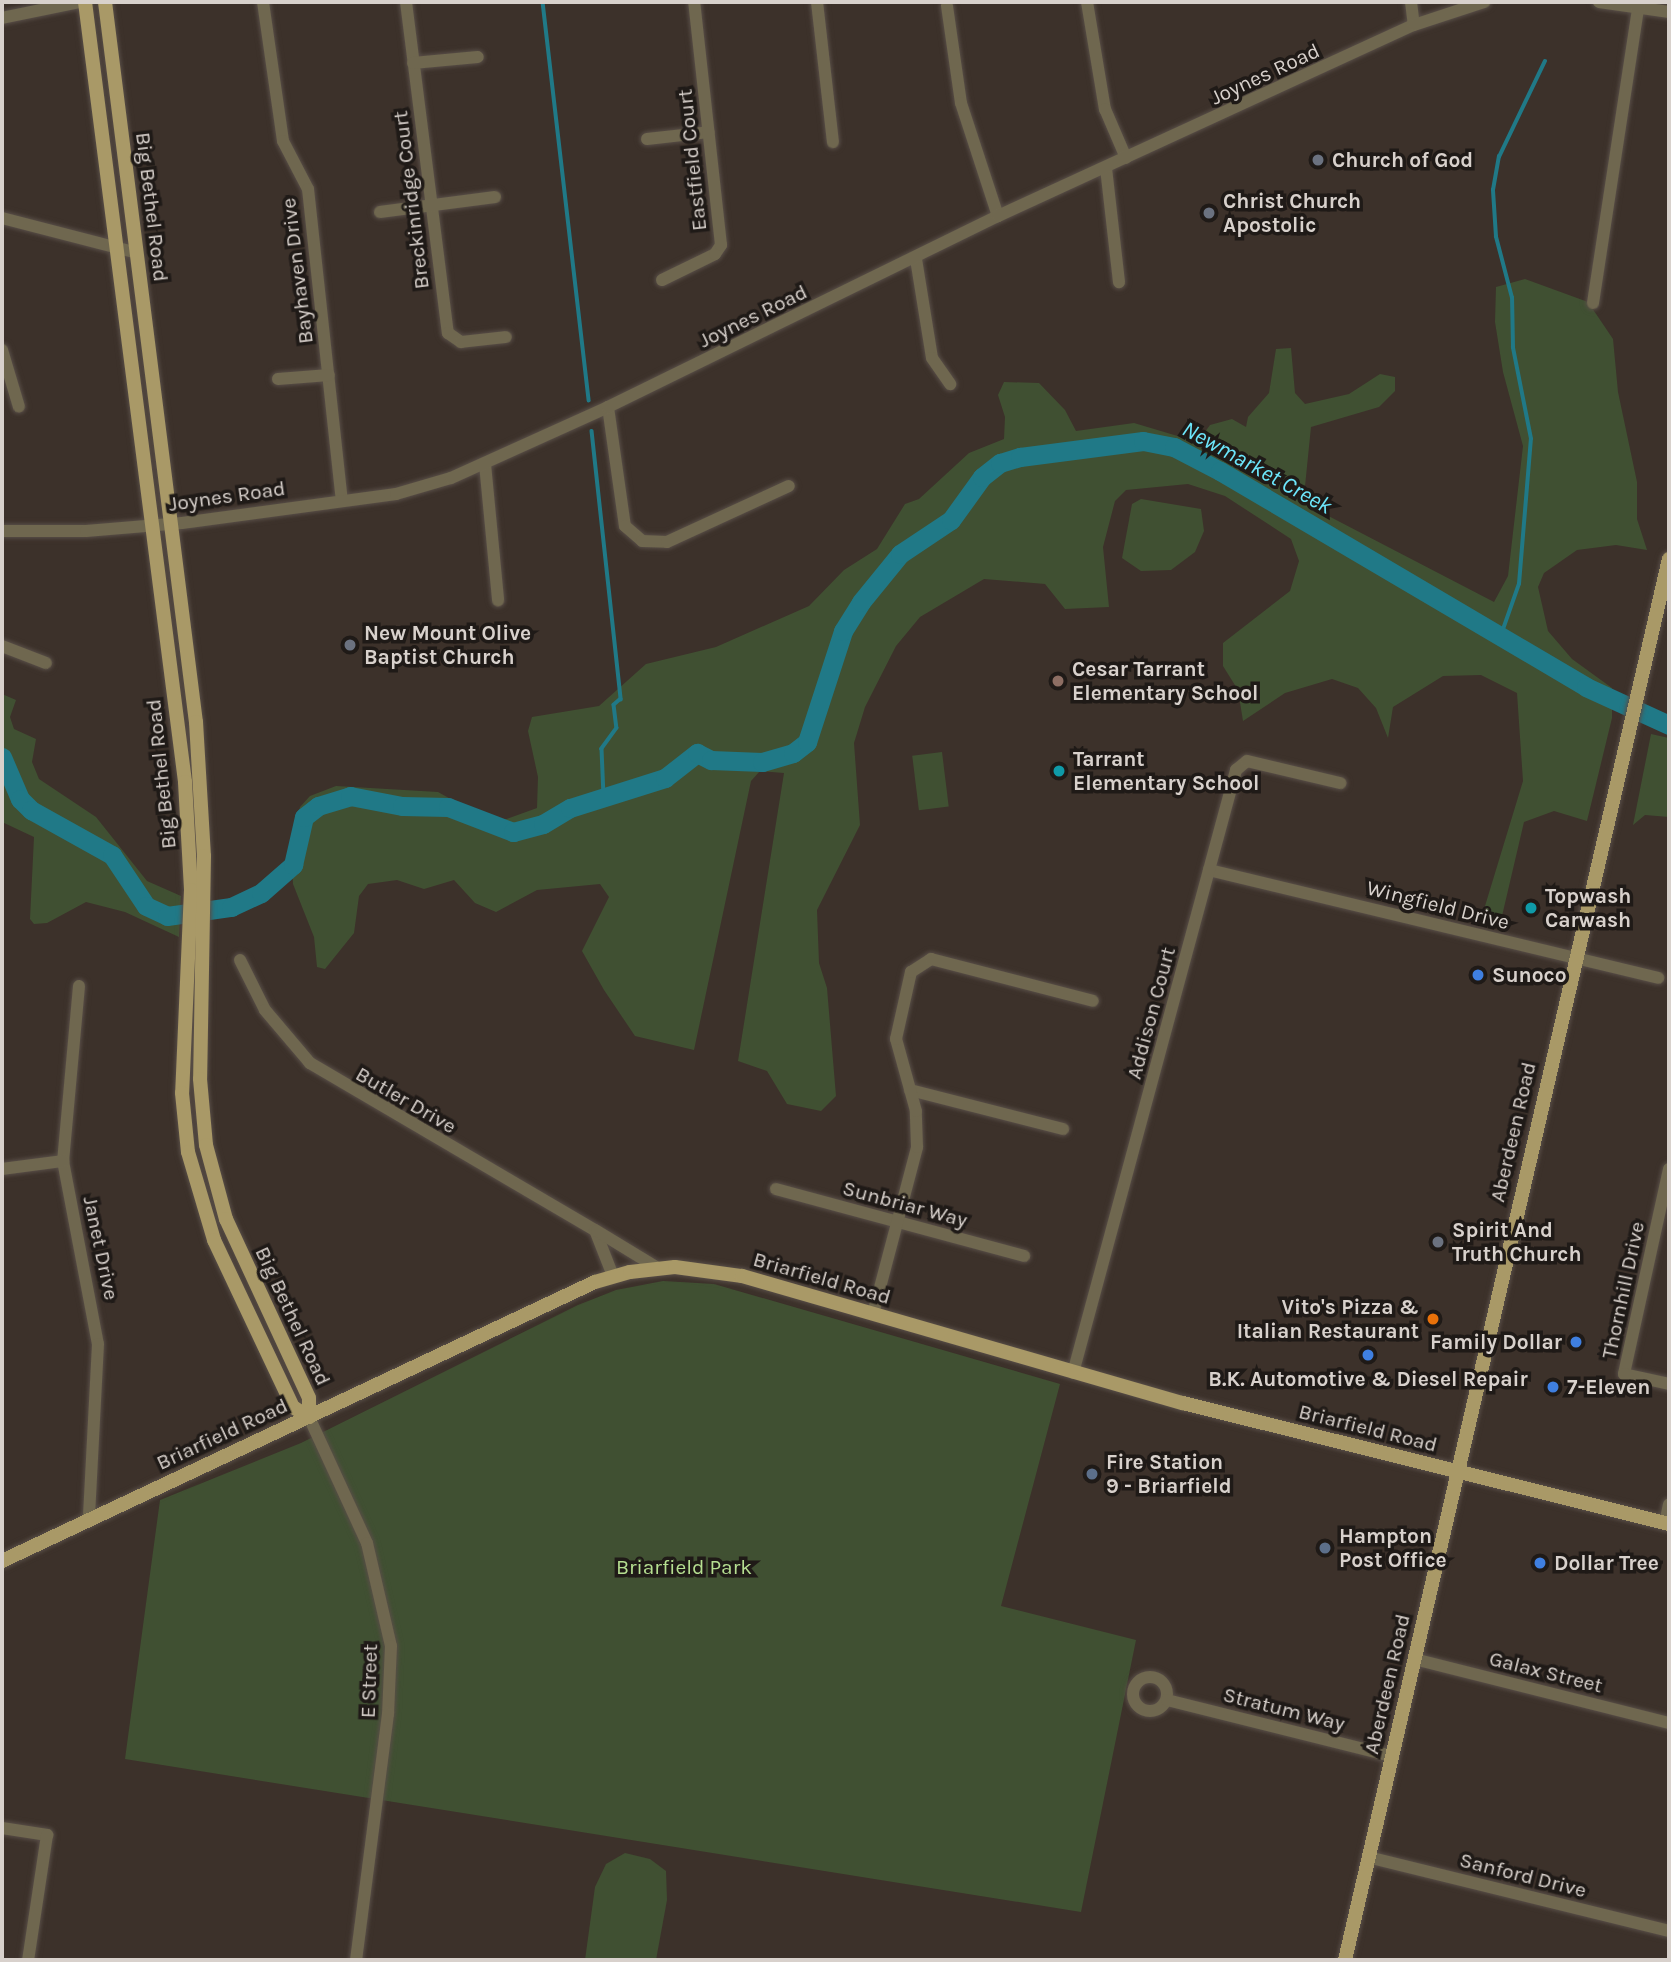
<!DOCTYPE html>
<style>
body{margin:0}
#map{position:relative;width:1671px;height:1962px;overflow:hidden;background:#3c312a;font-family:Karla,sans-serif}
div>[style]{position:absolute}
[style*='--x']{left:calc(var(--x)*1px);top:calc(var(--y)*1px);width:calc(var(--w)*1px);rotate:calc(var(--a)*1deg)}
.green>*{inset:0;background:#405032;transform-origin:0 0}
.stream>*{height:3.5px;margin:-1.75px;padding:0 1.75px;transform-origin:1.75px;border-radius:1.75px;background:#207987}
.river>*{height:19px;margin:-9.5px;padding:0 9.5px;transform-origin:9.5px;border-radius:9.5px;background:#207987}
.roads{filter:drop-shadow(0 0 2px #584e47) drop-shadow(0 0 2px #584e47)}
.minor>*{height:12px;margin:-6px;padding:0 6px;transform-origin:6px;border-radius:6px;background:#6f674f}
.minor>.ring{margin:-6px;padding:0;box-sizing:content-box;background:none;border:12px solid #6f674f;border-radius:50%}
.major>*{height:14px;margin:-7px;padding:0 7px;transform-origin:7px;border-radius:7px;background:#a99967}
.dots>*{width:19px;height:19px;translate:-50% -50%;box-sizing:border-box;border:4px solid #1f1a17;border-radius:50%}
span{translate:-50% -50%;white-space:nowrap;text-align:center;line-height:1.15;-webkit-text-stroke:7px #1f1a17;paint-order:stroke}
.street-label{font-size:21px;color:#d8d1cc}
.poi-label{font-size:21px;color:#d8d1cc;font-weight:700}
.left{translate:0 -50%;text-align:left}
.right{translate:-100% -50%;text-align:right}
.park-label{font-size:21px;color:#b6df91}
.water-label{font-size:23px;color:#6de7fc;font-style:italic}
.frame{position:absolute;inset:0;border:4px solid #d8d1cc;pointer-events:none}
</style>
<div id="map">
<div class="green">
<i style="clip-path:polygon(1525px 279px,1588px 302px,1613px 339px,1618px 392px,1637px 482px,1637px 519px,1647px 550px,1616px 545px,1577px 550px,1544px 573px,1538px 587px,1548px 631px,1572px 659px,1612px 688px,1612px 718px,1587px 821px,1554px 811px,1524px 822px,1502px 916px,1493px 922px,1485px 906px,1523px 781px,1517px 693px,1481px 675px,1443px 676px,1393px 707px,1388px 738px,1376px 708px,1358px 688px,1332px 679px,1285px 693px,1243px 721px,1238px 690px,1223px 666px,1223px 643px,1290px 591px,1299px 561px,1291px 539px,1225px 496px,1188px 484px,1126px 490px,1115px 501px,1103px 547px,1109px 607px,1065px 609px,1045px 584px,984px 579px,920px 617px,896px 646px,865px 707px,854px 743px,860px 825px,817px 910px,819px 963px,827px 988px,836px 1096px,821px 1111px,787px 1104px,767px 1071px,738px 1061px,784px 773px,760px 771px,751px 781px,694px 1050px,635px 1036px,604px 990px,582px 951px,609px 897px,600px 884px,537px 890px,496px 912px,475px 903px,454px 880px,424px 889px,397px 880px,368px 884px,359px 896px,354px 933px,325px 969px,317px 967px,314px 937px,293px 884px,291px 846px,300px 807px,310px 796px,336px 786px,438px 792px,476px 813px,501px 821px,537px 808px,538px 777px,528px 731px,532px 717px,599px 706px,646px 664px,716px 647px,809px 606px,844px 570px,877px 549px,905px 504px,919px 499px,969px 453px,1004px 439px,1005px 417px,998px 395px,1004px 382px,1039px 383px,1065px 410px,1076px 431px,1134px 423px,1191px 440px,1199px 440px,1210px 425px,1232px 419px,1246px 427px,1248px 417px,1269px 393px,1276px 349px,1291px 348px,1295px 393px,1305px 404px,1349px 394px,1380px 374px,1395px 377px,1395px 391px,1379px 407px,1311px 427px,1304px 496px,1315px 509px,1494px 602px,1508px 576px,1523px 446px,1503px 372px,1495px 322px,1496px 287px)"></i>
<i style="clip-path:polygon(1141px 499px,1201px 509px,1204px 531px,1195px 552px,1171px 570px,1141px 571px,1122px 558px,1132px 504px)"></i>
<i style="clip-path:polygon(2px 694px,16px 700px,10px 717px,14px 729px,36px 739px,32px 762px,39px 779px,96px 817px,147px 881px,181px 896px,179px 937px,125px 912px,86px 902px,47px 923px,34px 924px,30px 919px,34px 837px,2px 822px)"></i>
<i style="clip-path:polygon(1651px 734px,1669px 738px,1669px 817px,1645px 815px,1633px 825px)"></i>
<i style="left:942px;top:752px;width:55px;height:30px;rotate:83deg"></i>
<i style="clip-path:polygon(663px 1281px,714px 1284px,1060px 1384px,1001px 1606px,1136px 1640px,1081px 1912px,125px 1759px,160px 1500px,301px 1443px,578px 1305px,616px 1290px)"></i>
<i style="clip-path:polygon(625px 1853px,650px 1859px,666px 1871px,667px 1900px,656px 1960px,585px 1960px,595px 1887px,606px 1864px)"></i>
</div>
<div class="stream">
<i style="--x:543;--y:2;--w:401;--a:83.4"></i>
<i style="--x:592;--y:431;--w:270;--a:83.8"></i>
<i style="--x:621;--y:699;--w:9;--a:139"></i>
<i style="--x:614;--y:705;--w:23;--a:83"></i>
<i style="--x:617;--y:728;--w:26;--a:126"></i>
<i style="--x:602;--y:749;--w:48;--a:87.6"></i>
<i style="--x:1501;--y:635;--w:54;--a:-70.6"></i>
<i style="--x:1519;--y:584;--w:145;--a:-85.3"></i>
<i style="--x:1531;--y:439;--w:93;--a:-101.2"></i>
<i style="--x:1513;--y:348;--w:50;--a:-91.1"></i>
<i style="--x:1512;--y:298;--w:63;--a:-104.7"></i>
<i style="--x:1496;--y:237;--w:47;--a:-93.7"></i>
<i style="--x:1493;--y:190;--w:34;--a:-80"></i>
<i style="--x:1499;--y:157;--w:106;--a:-64.4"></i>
</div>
<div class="river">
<i style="--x:2;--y:757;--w:46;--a:66.8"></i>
<i style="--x:20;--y:799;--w:16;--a:45"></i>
<i style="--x:31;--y:810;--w:93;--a:29.1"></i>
<i style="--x:112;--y:855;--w:61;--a:56.3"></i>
<i style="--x:146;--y:906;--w:23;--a:25"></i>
<i style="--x:167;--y:916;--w:65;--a:-8"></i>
<i style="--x:231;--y:907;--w:33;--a:-25"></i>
<i style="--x:261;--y:893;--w:43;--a:-41.2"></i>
<i style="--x:293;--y:865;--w:49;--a:-77.1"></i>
<i style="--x:304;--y:817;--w:18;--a:-38"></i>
<i style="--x:318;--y:806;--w:34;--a:-17"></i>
<i style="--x:350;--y:796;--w:53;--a:10.9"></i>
<i style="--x:402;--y:806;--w:46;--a:1.2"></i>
<i style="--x:448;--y:807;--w:70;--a:21"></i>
<i style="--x:513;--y:832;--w:31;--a:-15"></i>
<i style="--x:543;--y:824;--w:31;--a:-31"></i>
<i style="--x:570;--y:808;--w:100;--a:-17.5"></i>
<i style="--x:665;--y:778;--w:41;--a:-38"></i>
<i style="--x:697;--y:753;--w:16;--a:27"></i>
<i style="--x:711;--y:760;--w:51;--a:2.2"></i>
<i style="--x:762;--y:762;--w:32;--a:-16"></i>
<i style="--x:793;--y:753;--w:18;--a:-38"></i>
<i style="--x:807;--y:742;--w:117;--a:-72"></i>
<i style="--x:843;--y:631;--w:34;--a:-58"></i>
<i style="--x:861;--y:602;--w:62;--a:-50.9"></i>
<i style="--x:900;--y:554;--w:61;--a:-33.7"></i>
<i style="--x:951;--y:520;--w:53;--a:-54.2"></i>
<i style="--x:982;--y:477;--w:23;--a:-38"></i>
<i style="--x:1000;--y:463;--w:21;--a:-17"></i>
<i style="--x:1020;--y:457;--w:124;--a:-7.4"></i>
<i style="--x:1143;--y:441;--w:32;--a:11"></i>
<i style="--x:1174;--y:447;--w:52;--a:27.6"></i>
<i style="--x:1220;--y:471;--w:425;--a:30.5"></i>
<i style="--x:1586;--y:687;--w:91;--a:24.6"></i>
</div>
<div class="roads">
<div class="minor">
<i style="--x:263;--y:2;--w:140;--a:81.8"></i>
<i style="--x:283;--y:141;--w:54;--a:62.5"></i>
<i style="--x:308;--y:189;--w:313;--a:83.8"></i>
<i style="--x:406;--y:2;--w:334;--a:82.8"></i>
<i style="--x:448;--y:333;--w:16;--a:35"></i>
<i style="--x:461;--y:342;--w:45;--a:-6.3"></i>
<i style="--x:817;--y:2;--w:141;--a:83.5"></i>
<i style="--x:1087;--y:2;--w:109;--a:80.5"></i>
<i style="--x:1105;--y:109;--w:53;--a:66.8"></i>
<i style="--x:1411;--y:2;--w:23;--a:83"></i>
<i style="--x:1599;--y:2;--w:71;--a:8.1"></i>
<i style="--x:947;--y:6;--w:98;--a:81.8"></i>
<i style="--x:961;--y:103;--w:119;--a:71.9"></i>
<i style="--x:2;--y:18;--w:79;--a:-11.7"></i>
<i style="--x:413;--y:63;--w:65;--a:-5.3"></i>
<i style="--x:647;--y:139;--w:62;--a:-6.4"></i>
<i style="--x:1106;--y:168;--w:115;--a:83.5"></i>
<i style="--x:380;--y:212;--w:116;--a:-7.4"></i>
<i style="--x:2;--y:218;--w:139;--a:14.5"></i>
<i style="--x:916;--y:259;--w:100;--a:80.8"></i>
<i style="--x:932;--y:358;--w:32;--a:55"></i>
<i style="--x:662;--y:280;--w:59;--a:-26.1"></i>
<i style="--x:715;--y:254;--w:11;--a:-56"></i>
<i style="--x:721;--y:245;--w:244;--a:-96.3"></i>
<i style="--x:1593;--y:303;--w:304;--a:-81.3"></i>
<i style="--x:2;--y:350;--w:59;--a:73.4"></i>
<i style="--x:278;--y:379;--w:51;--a:-4.5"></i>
<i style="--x:608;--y:407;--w:120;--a:81.9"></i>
<i style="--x:625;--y:526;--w:23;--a:41"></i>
<i style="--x:642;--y:541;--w:25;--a:2"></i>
<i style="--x:667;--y:542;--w:134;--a:-24.7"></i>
<i style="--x:485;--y:464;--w:137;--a:84.5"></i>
<i style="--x:2;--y:531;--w:84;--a:0"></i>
<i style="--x:86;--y:531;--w:96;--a:-4.8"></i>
<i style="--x:182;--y:523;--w:216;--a:-7.7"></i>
<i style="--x:396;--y:494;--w:57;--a:-16.2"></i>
<i style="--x:451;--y:478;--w:172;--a:-24.3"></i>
<i style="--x:608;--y:407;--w:434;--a:-26.1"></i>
<i style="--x:998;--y:216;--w:458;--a:-24.7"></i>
<i style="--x:1414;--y:25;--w:74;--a:-18.2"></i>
<i style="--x:2;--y:646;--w:47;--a:21.1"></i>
<i style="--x:1209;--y:870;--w:462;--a:13.5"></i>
<i style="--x:240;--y:960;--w:56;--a:63.4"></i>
<i style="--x:265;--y:1010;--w:70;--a:49.7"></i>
<i style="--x:310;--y:1063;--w:330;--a:30.4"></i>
<i style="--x:595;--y:1230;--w:49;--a:68.6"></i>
<i style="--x:79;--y:986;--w:176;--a:95.2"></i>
<i style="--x:63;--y:1161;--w:186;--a:79.2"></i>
<i style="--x:98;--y:1344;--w:174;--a:93"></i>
<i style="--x:910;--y:1090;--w:158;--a:14.3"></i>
<i style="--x:2;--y:1169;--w:62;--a:-7.5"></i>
<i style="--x:1669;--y:1169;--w:210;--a:102.4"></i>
<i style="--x:1624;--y:1374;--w:46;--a:12.5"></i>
<i style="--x:776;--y:1189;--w:257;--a:15.1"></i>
<i style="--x:597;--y:1231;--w:69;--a:31.4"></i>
<i style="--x:873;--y:1314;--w:173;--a:-75.2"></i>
<i style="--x:917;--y:1147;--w:36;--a:-92"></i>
<i style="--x:916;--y:1111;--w:75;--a:-105.5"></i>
<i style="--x:896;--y:1039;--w:69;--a:-77.4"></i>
<i style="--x:911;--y:972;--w:24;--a:-33"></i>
<i style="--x:931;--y:959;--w:167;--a:14.5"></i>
<i style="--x:1073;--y:1373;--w:625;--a:-74.87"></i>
<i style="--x:1236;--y:770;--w:14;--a:-39"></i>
<i style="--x:1247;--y:761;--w:96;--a:13.3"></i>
<i style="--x:309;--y:1417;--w:139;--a:65.3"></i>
<i style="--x:367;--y:1543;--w:106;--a:76.9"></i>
<i style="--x:391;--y:1646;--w:68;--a:92.5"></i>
<i style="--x:388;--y:1714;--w:248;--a:97.4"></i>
<i style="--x:1665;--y:1523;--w:19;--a:-78"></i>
<i style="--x:1414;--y:1659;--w:263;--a:14.1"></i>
<i class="ring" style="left:1133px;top:1677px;width:22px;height:22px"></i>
<i style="--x:1167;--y:1700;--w:232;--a:14"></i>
<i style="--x:2;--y:1828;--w:46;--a:8.8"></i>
<i style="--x:47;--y:1835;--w:126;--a:98.6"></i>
<i style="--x:1368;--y:1857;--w:310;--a:13.8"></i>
</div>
<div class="major">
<i style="--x:85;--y:2;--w:786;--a:82.69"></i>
<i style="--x:185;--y:782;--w:108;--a:86.8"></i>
<i style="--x:191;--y:890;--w:203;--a:92.5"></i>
<i style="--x:182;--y:1093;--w:59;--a:84.2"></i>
<i style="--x:188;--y:1152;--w:92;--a:73.5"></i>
<i style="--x:214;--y:1240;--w:185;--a:64.7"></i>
<i style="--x:293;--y:1407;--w:19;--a:32"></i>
<i style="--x:105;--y:2;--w:726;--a:82.8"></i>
<i style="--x:196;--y:722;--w:134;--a:86.6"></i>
<i style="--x:204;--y:856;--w:223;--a:91"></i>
<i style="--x:200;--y:1079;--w:66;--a:84.8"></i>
<i style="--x:206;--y:1145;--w:77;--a:74.9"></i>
<i style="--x:226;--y:1219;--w:197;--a:65.1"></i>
<i style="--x:309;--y:1398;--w:19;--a:90"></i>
<i style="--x:2;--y:1561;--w:655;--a:-25.2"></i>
<i style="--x:595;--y:1282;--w:36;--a:-16"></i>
<i style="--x:630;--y:1272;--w:45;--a:-6.3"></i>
<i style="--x:675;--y:1267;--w:68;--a:7.7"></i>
<i style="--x:742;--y:1276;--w:459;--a:16.1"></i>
<i style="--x:1183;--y:1403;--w:501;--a:13.98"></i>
<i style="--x:1345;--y:1960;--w:1438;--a:-76.98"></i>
</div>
</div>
<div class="dots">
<i style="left:1318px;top:160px;background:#6b7280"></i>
<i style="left:1209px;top:213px;background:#6b7280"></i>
<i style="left:350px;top:645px;background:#6b7280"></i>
<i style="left:1058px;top:681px;background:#8d6e63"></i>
<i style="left:1059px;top:771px;background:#0f9aa8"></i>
<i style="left:1531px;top:908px;background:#0f9aa8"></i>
<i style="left:1478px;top:975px;background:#3f7fe0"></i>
<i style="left:1438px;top:1242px;background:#6b7280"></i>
<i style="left:1433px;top:1319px;background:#e8710a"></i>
<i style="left:1576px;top:1342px;background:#3f7fe0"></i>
<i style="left:1368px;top:1355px;background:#3f7fe0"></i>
<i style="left:1553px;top:1387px;background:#3f7fe0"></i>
<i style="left:1092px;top:1474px;background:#5c6f8a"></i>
<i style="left:1325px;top:1548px;background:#5c6f8a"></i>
<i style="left:1540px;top:1563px;background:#3f7fe0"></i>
</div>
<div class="street-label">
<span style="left:1265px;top:74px;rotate:-25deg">Joynes Road</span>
<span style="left:692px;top:160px;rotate:-96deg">Eastfield Court</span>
<span style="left:411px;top:200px;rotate:-97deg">Breckinridge Court</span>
<span style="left:152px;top:207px;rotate:83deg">Big Bethel Road</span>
<span style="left:297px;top:271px;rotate:-97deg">Bayhaven Drive</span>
<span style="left:753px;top:316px;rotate:-26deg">Joynes Road</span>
<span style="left:227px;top:496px;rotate:-8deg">Joynes Road</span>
<span style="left:161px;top:774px;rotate:-96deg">Big Bethel Road</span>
<span style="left:1438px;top:905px;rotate:14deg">Wingfield Drive</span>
<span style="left:1151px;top:1013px;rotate:-75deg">Addison Court</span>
<span style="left:406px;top:1100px;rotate:30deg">Butler Drive</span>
<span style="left:1513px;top:1132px;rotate:-77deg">Aberdeen Road</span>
<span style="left:905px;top:1204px;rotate:15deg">Sunbriar Way</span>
<span style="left:101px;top:1248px;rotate:78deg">Janet Drive</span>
<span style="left:822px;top:1278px;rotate:16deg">Briarfield Road</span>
<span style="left:1623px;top:1290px;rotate:-78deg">Thornhill Drive</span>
<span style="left:293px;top:1316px;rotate:65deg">Big Bethel Road</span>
<span style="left:1368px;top:1428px;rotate:14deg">Briarfield Road</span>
<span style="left:222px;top:1434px;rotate:-25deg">Briarfield Road</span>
<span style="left:1546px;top:1672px;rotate:14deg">Galax Street</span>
<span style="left:369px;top:1681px;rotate:-88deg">E Street</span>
<span style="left:1387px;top:1684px;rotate:-77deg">Aberdeen Road</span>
<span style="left:1284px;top:1709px;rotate:14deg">Stratum Way</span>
<span style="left:1523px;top:1875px;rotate:14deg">Sanford Drive</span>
</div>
<div class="poi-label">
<span class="left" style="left:1332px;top:160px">Church of God</span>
<span class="left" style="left:1223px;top:213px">Christ Church<br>Apostolic</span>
<span class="left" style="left:364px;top:645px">New Mount Olive<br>Baptist Church</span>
<span class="left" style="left:1072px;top:681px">Cesar Tarrant<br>Elementary School</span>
<span class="left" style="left:1073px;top:771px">Tarrant<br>Elementary School</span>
<span class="left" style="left:1545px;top:908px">Topwash<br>Carwash</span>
<span class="left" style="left:1492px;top:975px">Sunoco</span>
<span class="left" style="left:1452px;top:1242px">Spirit And<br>Truth Church</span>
<span class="right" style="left:1419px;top:1319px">Vito's Pizza &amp;<br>Italian Restaurant</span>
<span class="right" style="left:1562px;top:1342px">Family Dollar</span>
<span style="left:1368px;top:1379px">B.K. Automotive &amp; Diesel Repair</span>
<span class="left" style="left:1567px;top:1387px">7-Eleven</span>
<span class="left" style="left:1106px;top:1474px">Fire Station<br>9 - Briarfield</span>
<span class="left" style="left:1339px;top:1548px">Hampton<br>Post Office</span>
<span class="left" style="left:1554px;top:1563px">Dollar Tree</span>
</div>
<div class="park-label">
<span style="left:684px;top:1567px">Briarfield Park</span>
</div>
<div class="water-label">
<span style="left:1257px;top:468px;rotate:29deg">Newmarket Creek</span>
</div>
<div class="frame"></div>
</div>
